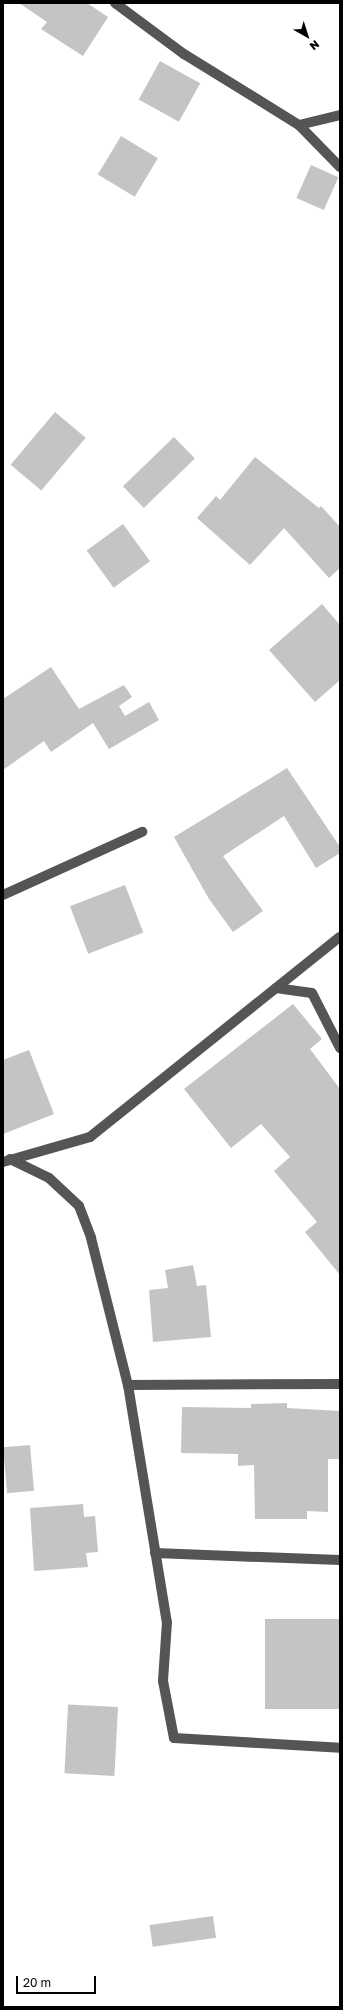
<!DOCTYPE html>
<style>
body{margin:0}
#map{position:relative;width:343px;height:2010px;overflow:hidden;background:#fff;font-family:"Golos Text",sans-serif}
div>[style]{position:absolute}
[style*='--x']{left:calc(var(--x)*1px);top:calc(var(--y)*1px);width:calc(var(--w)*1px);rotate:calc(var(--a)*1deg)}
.building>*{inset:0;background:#c4c4c4;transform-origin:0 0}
.minor>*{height:10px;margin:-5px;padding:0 5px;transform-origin:5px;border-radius:5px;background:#555}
span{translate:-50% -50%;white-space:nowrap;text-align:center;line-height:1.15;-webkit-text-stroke:3px #fff;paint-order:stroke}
.frame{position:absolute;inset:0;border:4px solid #000;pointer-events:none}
.north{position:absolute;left:287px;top:16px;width:40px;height:40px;-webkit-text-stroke:3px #fff;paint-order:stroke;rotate:141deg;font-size:11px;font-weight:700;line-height:16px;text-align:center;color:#000}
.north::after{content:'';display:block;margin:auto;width:14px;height:18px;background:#000;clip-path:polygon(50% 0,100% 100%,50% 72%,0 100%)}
.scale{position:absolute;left:16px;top:1976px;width:80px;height:18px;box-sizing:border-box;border:2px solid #000;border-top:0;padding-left:5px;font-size:12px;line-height:14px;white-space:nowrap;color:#000;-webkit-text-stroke:3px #fff;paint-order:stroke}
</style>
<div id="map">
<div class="building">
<i style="clip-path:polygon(19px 3px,87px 3px,108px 17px,83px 56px,41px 29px,47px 22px)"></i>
<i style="left:160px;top:61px;width:46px;height:44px;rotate:29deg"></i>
<i style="left:121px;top:136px;width:43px;height:45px;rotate:31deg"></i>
<i style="left:311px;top:165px;width:30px;height:36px;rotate:24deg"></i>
<i style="left:55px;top:412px;width:40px;height:69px;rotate:40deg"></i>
<i style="left:174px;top:437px;width:30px;height:71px;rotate:46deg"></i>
<i style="clip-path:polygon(255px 457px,319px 508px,321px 506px,340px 527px,340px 568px,329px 578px,284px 528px,250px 565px,197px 518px,216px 496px,220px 500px)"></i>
<i style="left:123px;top:524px;width:46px;height:45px;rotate:54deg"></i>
<i style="clip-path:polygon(322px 604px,340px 625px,340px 680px,315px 702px,269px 650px)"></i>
<i style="clip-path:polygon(51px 667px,79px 709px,124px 685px,132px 697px,119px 706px,125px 716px,149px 702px,159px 720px,109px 749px,93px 723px,51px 752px,44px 741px,3px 770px,3px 699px)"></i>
<i style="clip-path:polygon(287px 768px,340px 847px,340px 853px,316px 868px,284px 816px,223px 856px,263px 911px,233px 932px,209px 899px,174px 837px)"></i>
<i style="left:125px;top:885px;width:51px;height:59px;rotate:69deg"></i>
<i style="clip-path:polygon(293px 1004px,322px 1039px,310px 1049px,340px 1089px,340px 1275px,305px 1232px,317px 1222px,274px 1171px,290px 1157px,261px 1124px,231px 1148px,184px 1089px)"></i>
<i style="clip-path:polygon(29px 1050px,54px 1114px,3px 1134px,3px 1060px)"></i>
<i style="clip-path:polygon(193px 1265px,197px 1286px,206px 1285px,211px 1337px,153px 1342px,149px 1290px,168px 1288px,165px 1270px)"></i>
<i style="clip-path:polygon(287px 1403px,287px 1408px,340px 1411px,339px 1459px,328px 1459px,328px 1512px,307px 1511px,307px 1519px,255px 1519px,254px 1465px,238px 1466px,238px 1454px,181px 1453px,182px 1407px,251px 1408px,251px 1404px)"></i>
<i style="left:30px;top:1445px;width:46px;height:27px;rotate:85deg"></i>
<i style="clip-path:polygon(83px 1504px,84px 1517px,95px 1516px,98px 1552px,86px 1553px,88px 1567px,34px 1571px,30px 1508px)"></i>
<i style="left:340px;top:1619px;width:90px;height:75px;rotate:90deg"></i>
<i style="left:118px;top:1707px;width:69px;height:50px;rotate:93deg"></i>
<i style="left:213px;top:1916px;width:22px;height:64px;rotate:82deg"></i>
</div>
<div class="minor">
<i style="--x:115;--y:3;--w:86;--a:36.5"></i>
<i style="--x:184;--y:54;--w:135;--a:31.7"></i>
<i style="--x:299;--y:125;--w:59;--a:45.7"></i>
<i style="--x:299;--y:125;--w:42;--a:-13.7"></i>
<i style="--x:3;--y:895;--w:153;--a:-24.4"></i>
<i style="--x:276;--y:988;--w:36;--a:8"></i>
<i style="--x:312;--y:993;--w:62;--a:63"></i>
<i style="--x:10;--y:1159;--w:43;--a:26"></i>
<i style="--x:49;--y:1178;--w:41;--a:43"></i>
<i style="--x:79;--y:1206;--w:34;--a:69"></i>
<i style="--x:91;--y:1238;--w:152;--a:75.9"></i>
<i style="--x:128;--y:1385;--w:240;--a:80.7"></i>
<i style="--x:167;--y:1622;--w:59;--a:93.9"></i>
<i style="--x:163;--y:1681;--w:58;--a:79.1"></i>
<i style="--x:174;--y:1738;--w:166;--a:3.4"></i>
<i style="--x:3;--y:1162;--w:91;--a:-16"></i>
<i style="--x:90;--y:1137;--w:320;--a:-38.7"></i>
<i style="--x:128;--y:1385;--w:212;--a:-0.3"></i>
<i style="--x:155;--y:1553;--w:185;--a:2.2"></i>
</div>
<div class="frame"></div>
<div class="north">N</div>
<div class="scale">20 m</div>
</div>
